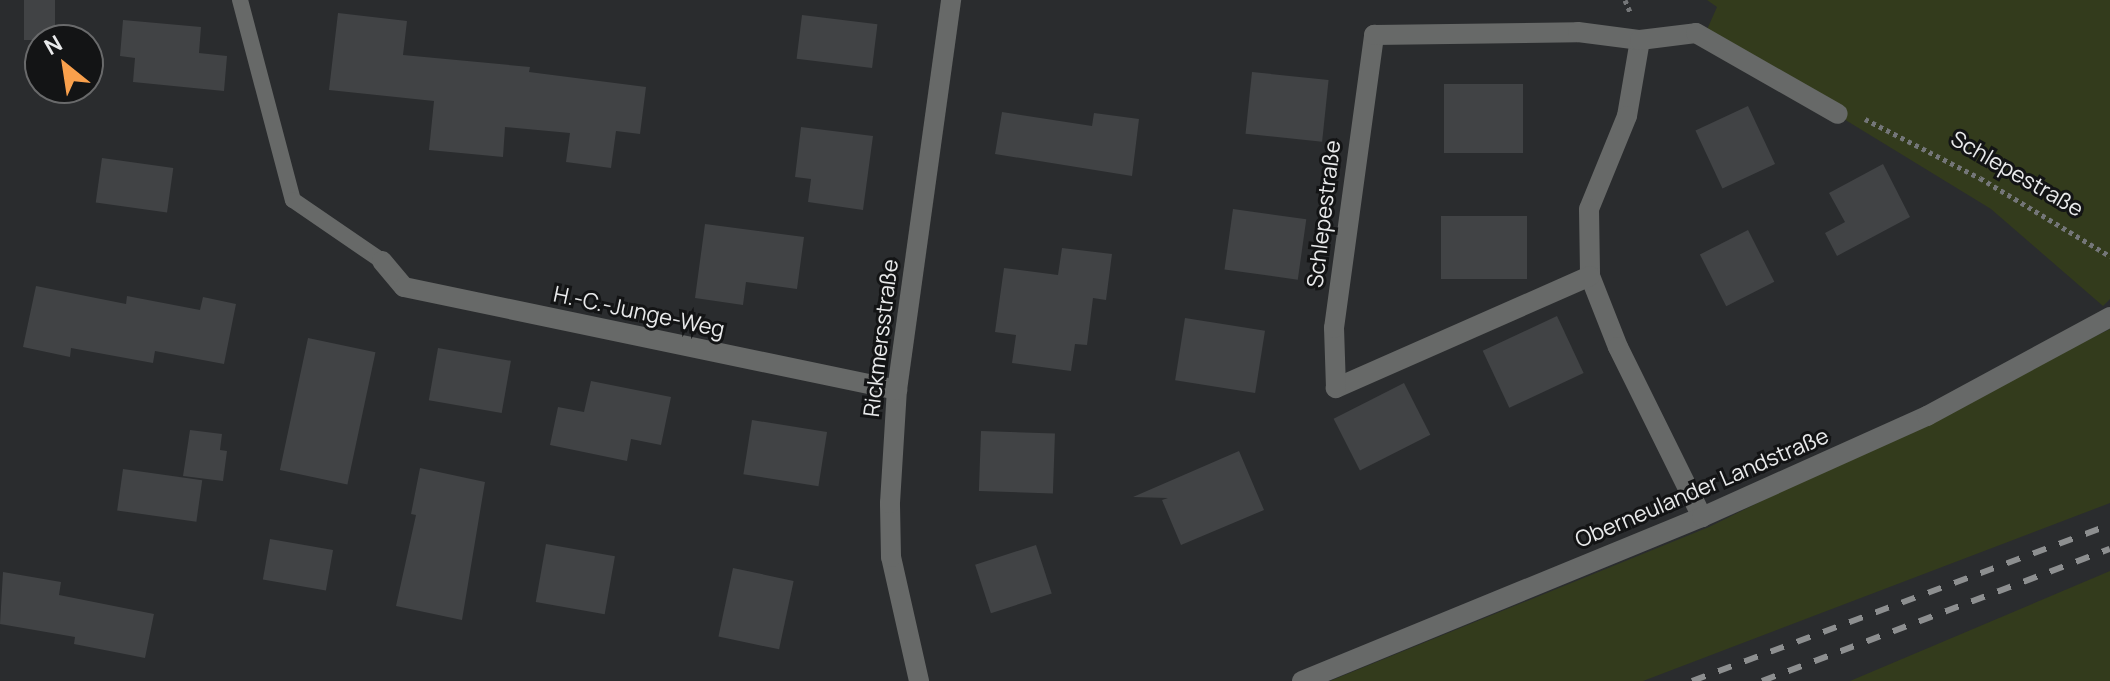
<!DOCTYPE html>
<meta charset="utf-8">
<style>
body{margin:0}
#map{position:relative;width:2110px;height:681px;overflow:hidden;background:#2a2c2e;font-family:Manrope,sans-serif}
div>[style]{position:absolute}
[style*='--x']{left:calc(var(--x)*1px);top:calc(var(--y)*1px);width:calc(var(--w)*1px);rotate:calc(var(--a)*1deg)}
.green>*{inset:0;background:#333b1c}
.building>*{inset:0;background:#414345;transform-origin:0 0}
.path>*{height:5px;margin-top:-2.5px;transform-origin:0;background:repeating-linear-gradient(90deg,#747678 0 4px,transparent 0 8px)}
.lane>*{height:16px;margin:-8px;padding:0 8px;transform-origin:8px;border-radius:8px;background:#676968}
.street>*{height:20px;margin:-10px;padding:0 10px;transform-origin:10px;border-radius:10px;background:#676968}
.rail>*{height:6px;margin-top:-3px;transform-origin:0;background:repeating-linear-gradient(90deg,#8d8f90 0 14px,transparent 0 28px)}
span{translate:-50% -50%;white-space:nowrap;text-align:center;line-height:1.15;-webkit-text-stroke:6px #131415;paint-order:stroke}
.street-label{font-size:22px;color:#e9eaeb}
.north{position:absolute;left:24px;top:24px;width:80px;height:80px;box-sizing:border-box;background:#131415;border:2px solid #696a6b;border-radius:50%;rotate:330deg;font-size:22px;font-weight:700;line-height:32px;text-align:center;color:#e9eaeb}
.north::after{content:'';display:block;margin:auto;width:28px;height:36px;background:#f9a04c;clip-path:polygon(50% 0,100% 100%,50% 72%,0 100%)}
</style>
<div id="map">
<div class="green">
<i style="clip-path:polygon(1707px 0,2110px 0,2110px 299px,2103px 306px,1991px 209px,1705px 34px,1717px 7px)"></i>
<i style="clip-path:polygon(2110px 329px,2110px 503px,1643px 681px,1330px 681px,1709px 527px)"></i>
<i style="clip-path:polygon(2110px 571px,2110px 681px,1850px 681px)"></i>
</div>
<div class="building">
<i style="left:24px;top:0;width:31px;height:40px"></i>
<i style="clip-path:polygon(338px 13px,407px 21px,403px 55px,530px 67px,529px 72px,646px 87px,640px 134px,616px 131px,611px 168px,566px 162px,570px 133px,505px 127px,503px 157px,429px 150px,434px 101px,329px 90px)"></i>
<i style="left:802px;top:15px;width:76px;height:44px;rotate:7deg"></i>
<i style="clip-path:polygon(123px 20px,201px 27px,199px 53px,227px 56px,224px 91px,133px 82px,135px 58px,120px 56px)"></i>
<i style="left:1252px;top:72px;width:77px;height:62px;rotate:6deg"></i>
<i style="left:1444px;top:84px;width:79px;height:69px"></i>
<i style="left:1748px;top:106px;width:64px;height:58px;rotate:65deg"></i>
<i style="clip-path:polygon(1002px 112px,1092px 126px,1094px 113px,1139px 119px,1132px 176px,995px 154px)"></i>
<i style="clip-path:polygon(801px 127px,873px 136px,863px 210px,808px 202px,811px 179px,795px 177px)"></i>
<i style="left:102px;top:158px;width:72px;height:45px;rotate:8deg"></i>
<i style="clip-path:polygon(1883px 164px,1910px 217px,1837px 256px,1825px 233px,1845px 222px,1829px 193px)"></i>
<i style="left:1233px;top:209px;width:74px;height:61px;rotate:8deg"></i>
<i style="left:1441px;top:216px;width:86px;height:63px"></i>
<i style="clip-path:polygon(705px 224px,804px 237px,797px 289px,746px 282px,743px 305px,695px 298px)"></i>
<i style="left:1748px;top:230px;width:58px;height:54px;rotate:63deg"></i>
<i style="clip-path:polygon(1062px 248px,1112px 254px,1106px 300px,1093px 298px,1087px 345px,1075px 344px,1071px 371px,1012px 363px,1016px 335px,995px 332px,1004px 268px,1058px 275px)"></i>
<i style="clip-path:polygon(36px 286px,126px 304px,127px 296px,200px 310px,203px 297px,236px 304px,224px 364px,155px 351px,153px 363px,71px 348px,70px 357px,23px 347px)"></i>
<i style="left:1557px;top:316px;width:63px;height:82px;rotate:65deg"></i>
<i style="left:1185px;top:318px;width:81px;height:63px;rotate:9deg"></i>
<i style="left:308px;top:338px;width:69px;height:135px;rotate:12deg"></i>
<i style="left:438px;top:348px;width:74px;height:53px;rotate:10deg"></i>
<i style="clip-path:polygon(591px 381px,671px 397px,661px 445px,631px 439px,627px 461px,550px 445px,558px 407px,584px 412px)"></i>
<i style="left:1404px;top:383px;width:58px;height:79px;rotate:63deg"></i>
<i style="left:752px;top:420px;width:76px;height:55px;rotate:9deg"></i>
<i style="clip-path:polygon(190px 430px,222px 434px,220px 450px,227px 451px,223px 481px,183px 476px)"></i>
<i style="left:981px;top:431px;width:74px;height:60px;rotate:2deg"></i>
<i style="clip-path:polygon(1239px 451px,1264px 510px,1181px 545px,1162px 500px,1168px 498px,1133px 497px)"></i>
<i style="clip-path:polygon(420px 468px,485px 482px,462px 620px,396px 606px,416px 515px,411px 514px)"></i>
<i style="left:123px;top:469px;width:80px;height:42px;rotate:8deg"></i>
<i style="left:270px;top:539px;width:64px;height:41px;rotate:10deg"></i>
<i style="left:546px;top:544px;width:70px;height:59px;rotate:10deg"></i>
<i style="left:1036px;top:545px;width:51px;height:64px;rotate:72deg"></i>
<i style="left:733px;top:568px;width:62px;height:70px;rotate:12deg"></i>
<i style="clip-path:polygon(3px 572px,61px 582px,59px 595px,154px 614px,145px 658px,74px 644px,75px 637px,0 624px)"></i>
</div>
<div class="path">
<i style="--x:1625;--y:0;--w:15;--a:67"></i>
<i style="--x:1865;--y:119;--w:129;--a:27.2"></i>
<i style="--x:1980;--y:178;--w:152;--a:31"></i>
</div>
<div class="lane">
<i style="--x:240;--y:0;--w:207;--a:75.2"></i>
<i style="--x:293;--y:200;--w:108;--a:34.4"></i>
</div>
<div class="street">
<i style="--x:1640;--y:40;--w:77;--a:99.7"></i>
<i style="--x:1627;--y:116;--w:100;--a:112.2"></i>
<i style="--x:1589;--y:209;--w:67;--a:89.1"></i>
<i style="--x:1590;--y:276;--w:76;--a:68.5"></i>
<i style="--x:1618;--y:347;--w:190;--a:63.7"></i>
<i style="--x:382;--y:261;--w:34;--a:50"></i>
<i style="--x:404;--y:287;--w:504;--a:11.8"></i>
<i style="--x:1590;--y:276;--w:278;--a:156.2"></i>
<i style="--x:1336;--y:388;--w:60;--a:-91.9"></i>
<i style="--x:1334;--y:328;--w:296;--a:-82.2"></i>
<i style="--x:1374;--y:35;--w:204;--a:-0.8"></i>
<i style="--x:1578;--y:32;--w:63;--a:7.4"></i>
<i style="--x:1640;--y:40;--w:56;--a:-7.1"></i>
<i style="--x:1696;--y:33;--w:163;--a:29.7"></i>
<i style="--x:919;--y:681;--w:127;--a:-102.7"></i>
<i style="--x:891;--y:557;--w:54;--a:-91.1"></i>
<i style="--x:890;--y:503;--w:113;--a:-86.5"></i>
<i style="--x:897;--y:390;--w:394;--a:-82.1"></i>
<i style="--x:1302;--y:681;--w:432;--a:-22.3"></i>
<i style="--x:1702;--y:517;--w:247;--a:-24.2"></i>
<i style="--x:1927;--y:416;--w:208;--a:-28.4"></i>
</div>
<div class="rail">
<i style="--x:1692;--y:681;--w:446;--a:-20.5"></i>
<i style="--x:1762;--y:681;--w:372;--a:-20.8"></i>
</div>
<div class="street-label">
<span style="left:2017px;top:174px;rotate:30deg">Schlepestraße</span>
<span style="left:1324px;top:214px;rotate:-83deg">Schlepestraße</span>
<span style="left:639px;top:312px;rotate:12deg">H.-C.-Junge-Weg</span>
<span style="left:881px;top:338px;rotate:-83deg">Rickmersstraße</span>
<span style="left:1702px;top:488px;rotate:-23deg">Oberneulander Landstraße</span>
</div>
<div class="north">N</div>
</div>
